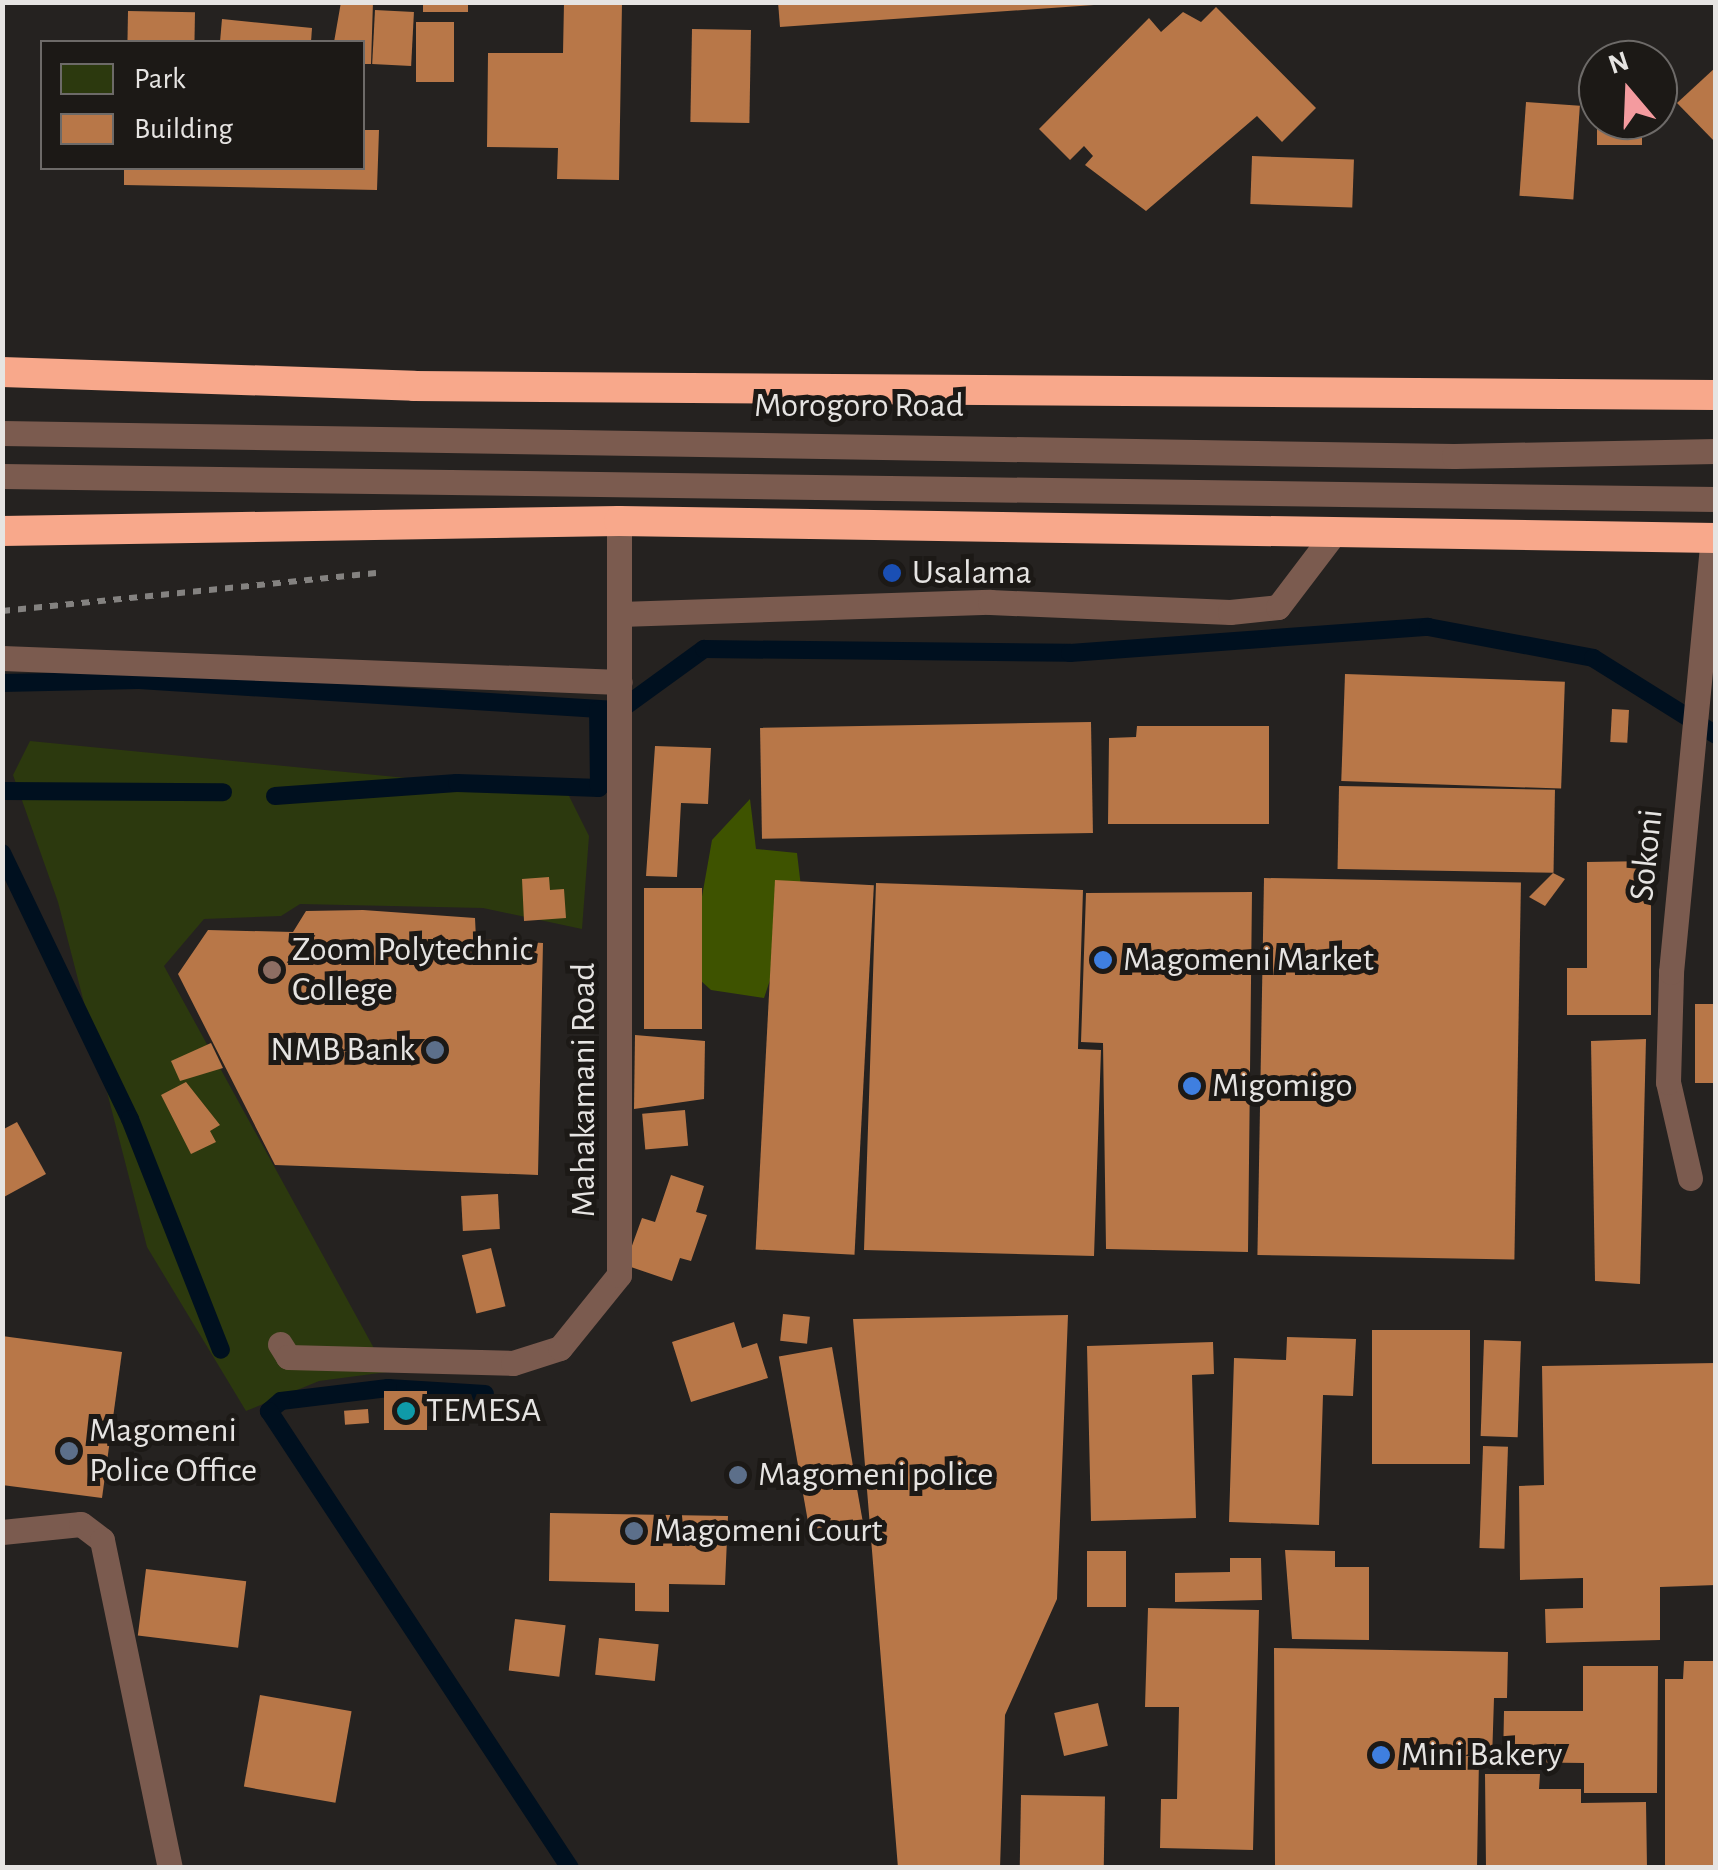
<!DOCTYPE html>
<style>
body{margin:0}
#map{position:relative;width:1718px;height:1870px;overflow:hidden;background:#252220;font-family:"Alegreya Sans",sans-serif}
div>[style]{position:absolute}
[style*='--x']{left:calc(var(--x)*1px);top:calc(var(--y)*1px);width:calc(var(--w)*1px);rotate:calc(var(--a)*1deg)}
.green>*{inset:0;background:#2c390e}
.forest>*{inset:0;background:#3e5300}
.stream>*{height:18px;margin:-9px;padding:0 9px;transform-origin:9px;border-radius:9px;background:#00101f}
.building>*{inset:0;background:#b87748;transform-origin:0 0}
.path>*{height:6px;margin-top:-3px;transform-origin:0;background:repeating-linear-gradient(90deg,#848280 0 8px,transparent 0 16px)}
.lane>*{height:25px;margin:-12.5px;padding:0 12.5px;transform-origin:12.5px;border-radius:12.5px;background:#7b5b4f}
.highway>*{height:30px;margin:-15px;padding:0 15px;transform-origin:15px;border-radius:15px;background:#f8a88b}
.dots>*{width:28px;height:28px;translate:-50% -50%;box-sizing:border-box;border:5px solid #1c1916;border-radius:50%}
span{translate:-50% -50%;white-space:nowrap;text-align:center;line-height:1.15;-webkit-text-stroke:10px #1c1916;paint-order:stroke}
.street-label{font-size:35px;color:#e6e4e2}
.poi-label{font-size:35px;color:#e6e4e2}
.left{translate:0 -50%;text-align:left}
.right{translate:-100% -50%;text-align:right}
.frame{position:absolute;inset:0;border:5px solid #e6e4e2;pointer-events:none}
.legend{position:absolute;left:40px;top:40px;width:325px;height:130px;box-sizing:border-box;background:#1c1916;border:2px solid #6d6a68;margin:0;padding:12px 18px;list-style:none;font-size:30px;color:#e6e4e2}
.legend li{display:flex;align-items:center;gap:20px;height:50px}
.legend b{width:50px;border:2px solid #6d6a68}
.north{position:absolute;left:1578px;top:40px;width:100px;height:100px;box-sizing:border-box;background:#1c1916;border:2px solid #6d6a68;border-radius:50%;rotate:341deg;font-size:28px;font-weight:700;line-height:40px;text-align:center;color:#e6e4e2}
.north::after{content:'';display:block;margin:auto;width:35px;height:45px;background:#f49b9f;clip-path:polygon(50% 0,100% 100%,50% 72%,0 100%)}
</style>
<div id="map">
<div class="green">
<i style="clip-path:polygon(30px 741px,568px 794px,589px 836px,582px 929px,483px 908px,300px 904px,281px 916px,204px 919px,164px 966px,387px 1372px,319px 1381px,246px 1411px,147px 1247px,58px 902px,13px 775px)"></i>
</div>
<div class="forest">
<i style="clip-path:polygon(750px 799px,756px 849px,797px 853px,801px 887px,764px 998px,711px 990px,689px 970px,712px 840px)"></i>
</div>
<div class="stream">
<i style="--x:2;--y:683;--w:137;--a:-1.3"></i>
<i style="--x:139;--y:680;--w:482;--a:3.6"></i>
<i style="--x:620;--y:710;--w:104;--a:-36"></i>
<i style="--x:704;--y:649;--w:366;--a:0.6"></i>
<i style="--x:1070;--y:653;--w:359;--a:-4.2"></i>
<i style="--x:1428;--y:627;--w:168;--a:10.6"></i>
<i style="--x:1593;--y:658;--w:145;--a:32"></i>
<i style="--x:2;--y:791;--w:221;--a:0.3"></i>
<i style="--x:275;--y:796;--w:182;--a:-4.1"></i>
<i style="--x:457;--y:783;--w:142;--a:2"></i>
<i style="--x:599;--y:788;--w:79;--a:-90.7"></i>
<i style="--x:2;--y:853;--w:295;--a:64.3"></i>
<i style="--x:130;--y:1119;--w:248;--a:68.5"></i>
<i style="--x:485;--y:1394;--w:97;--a:-176.5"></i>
<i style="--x:388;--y:1388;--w:108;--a:173.1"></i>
<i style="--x:281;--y:1401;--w:16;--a:140"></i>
<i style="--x:269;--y:1411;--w:547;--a:56.63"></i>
</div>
<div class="building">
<i style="clip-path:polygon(341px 2px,373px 2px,371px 64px,362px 64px,362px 42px,334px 42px)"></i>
<i style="left:423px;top:2px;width:45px;height:10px"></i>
<i style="clip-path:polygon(564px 2px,622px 3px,619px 180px,557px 179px,558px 148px,487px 147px,488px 53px,563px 53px)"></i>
<i style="clip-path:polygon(778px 2px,1094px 2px,1094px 5px,780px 27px)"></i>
<i style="clip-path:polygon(1216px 7px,1316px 108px,1282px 142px,1257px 116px,1146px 211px,1085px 165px,1093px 156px,1084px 146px,1070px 160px,1039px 129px,1149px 18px,1161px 32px,1183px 12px,1201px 22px)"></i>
<i style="left:375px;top:10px;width:39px;height:54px;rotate:3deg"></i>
<i style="left:128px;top:11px;width:67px;height:31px;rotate:1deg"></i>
<i style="clip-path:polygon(222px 19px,312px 28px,311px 42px,220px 42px)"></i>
<i style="left:416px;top:22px;width:38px;height:60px"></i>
<i style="left:692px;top:29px;width:59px;height:93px;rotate:1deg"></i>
<i style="clip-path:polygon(1716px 67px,1716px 143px,1677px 103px)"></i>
<i style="left:1526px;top:102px;width:54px;height:94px;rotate:4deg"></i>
<i style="left:1597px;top:120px;width:45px;height:25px"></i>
<i style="clip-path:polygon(362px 130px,379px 130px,377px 190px,124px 185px,124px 168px,362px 168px)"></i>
<i style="left:1252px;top:156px;width:102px;height:48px;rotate:2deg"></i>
<i style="left:1345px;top:674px;width:220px;height:107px;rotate:2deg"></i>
<i style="left:1612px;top:709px;width:17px;height:33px;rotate:3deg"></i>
<i style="left:1091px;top:722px;width:111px;height:331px;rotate:89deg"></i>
<i style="clip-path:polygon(1137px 726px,1269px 726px,1269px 824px,1108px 824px,1109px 738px,1136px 737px)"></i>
<i style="clip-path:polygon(655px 746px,711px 748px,708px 804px,681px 803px,677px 877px,646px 876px)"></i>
<i style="left:1339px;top:786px;width:216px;height:83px;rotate:1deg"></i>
<i style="clip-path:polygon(1651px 861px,1651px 1015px,1567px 1015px,1567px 968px,1587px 968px,1587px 862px)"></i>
<i style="clip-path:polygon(1553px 873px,1565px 879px,1545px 906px,1529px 897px)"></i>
<i style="clip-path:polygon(549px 877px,550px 890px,564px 889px,566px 918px,524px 921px,522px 879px)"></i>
<i style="left:1264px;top:878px;width:257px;height:377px;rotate:1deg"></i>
<i style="left:775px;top:880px;width:99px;height:370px;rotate:3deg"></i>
<i style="clip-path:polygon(876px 883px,1083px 890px,1078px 1049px,1101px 1050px,1094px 1256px,864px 1250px)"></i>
<i style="left:702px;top:888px;width:141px;height:58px;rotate:90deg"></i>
<i style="clip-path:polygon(1252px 892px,1248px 1252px,1106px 1249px,1103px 1043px,1081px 1042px,1086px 893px)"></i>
<i style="clip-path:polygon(363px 910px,475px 918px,476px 939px,543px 943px,538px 1175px,275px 1165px,178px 974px,208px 930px,293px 932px,306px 911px)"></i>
<i style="left:1695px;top:1004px;width:21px;height:79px"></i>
<i style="clip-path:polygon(635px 1035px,705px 1041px,704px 1099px,634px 1109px)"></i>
<i style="clip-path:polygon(1646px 1039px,1640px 1284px,1595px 1281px,1591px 1041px)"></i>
<i style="clip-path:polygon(211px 1043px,223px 1068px,180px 1081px,171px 1061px)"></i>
<i style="clip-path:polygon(186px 1082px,220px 1125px,210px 1131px,216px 1142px,191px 1154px,161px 1095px)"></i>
<i style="left:685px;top:1110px;width:36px;height:43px;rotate:85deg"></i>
<i style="clip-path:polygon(17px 1122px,46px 1174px,2px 1198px,2px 1130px)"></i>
<i style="clip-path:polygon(671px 1175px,704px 1186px,696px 1212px,707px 1215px,691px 1261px,680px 1258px,672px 1281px,625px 1265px,642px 1218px,655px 1222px)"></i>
<i style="left:498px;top:1194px;width:35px;height:37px;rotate:87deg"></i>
<i style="left:491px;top:1248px;width:60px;height:30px;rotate:76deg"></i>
<i style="left:783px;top:1314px;width:27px;height:27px;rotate:6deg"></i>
<i style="clip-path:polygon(1068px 1315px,1057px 1599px,1005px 1715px,1000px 1868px,898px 1868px,853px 1319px)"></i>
<i style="clip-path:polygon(734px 1322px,742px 1348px,757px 1343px,768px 1378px,691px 1402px,672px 1342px)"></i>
<i style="left:1470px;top:1330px;width:134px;height:98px;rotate:90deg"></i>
<i style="clip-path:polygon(2px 1336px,122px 1352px,102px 1498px,2px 1485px)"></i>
<i style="clip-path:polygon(1287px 1337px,1356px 1339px,1353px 1396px,1323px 1395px,1319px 1525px,1229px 1522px,1234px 1358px,1286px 1360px)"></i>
<i style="left:1484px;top:1340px;width:37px;height:96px;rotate:2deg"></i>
<i style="clip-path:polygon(1213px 1342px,1214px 1374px,1192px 1375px,1196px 1518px,1091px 1521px,1087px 1346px)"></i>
<i style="left:832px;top:1347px;width:176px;height:54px;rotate:80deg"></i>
<i style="clip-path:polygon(1716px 1363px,1716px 1585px,1660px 1587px,1660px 1640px,1546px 1643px,1545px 1609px,1583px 1608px,1583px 1578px,1520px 1580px,1519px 1486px,1544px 1485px,1542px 1366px)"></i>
<i style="left:427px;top:1391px;width:39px;height:43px;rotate:90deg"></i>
<i style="left:368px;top:1409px;width:14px;height:24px;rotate:86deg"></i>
<i style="left:1483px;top:1446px;width:25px;height:102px;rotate:2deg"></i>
<i style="clip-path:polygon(550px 1513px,728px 1516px,725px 1585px,669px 1584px,669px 1612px,635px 1611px,635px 1583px,549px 1581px)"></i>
<i style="clip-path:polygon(1285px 1550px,1335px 1551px,1335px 1567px,1369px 1567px,1369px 1640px,1292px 1639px)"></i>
<i style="left:1087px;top:1551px;width:39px;height:56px"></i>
<i style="clip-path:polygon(1230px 1558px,1261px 1558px,1262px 1600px,1175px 1602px,1175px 1573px,1230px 1572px)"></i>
<i style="left:146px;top:1569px;width:101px;height:67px;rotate:7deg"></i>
<i style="clip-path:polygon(1148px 1608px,1259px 1610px,1253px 1850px,1160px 1848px,1161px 1799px,1177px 1799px,1179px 1707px,1145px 1707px)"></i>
<i style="left:515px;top:1619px;width:51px;height:52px;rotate:7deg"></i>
<i style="left:599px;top:1638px;width:60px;height:37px;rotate:6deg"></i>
<i style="clip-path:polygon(1274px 1648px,1508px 1652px,1507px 1698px,1494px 1698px,1492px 1760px,1479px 1759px,1477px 1868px,1275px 1868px)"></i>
<i style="clip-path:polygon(1684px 1661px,1716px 1661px,1716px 1868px,1665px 1868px,1665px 1679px,1683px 1679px)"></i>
<i style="clip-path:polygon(1583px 1666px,1658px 1666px,1657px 1793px,1584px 1793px,1584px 1763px,1503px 1762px,1504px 1711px,1583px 1711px)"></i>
<i style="left:260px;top:1695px;width:93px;height:93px;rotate:10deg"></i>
<i style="left:1098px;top:1703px;width:44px;height:45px;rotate:77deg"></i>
<i style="clip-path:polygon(1485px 1774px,1540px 1774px,1539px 1789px,1581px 1789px,1581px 1803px,1646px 1802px,1647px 1868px,1486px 1868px)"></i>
<i style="left:1021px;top:1795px;width:84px;height:70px;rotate:1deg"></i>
</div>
<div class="path">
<i style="--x:2;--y:611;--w:376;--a:-5.8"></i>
</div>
<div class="lane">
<i style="--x:2;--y:433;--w:1452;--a:0.91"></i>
<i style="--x:1454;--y:456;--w:262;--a:-1.1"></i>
<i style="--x:2;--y:476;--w:1714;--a:0.77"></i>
<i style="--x:620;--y:614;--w:370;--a:-1.9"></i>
<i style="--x:990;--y:602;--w:240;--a:2.4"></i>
<i style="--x:1230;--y:612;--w:48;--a:-5.9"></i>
<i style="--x:1278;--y:607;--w:94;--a:-52.8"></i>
<i style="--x:2;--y:658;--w:618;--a:2.22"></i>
<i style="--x:1690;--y:1178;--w:98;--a:-102.9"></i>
<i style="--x:1668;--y:1082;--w:110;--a:-88.4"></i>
<i style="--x:1671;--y:972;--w:436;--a:-84.5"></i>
<i style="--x:280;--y:1344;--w:15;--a:58"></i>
<i style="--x:288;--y:1357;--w:225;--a:1.5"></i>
<i style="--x:513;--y:1363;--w:49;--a:-17.7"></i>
<i style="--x:560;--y:1348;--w:94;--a:-51.1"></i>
<i style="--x:619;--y:1275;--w:754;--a:-90"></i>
<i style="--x:2;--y:1532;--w:79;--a:-5.8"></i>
<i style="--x:81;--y:1524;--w:26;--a:37"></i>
<i style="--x:102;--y:1540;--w:335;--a:78.3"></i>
</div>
<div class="highway">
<i style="--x:2;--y:372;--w:412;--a:1.9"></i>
<i style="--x:414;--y:386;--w:1302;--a:0.4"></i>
<i style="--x:2;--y:531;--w:617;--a:-0.93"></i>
<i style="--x:619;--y:521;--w:1097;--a:0.89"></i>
</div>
<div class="dots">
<i style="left:892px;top:573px;background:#1a4fb4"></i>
<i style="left:1103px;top:960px;background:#3f7fe0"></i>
<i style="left:272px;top:970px;background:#8d6e63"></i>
<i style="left:435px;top:1050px;background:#5c6f8a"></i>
<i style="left:1192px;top:1086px;background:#3f7fe0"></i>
<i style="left:406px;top:1411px;background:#0f9aa8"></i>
<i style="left:69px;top:1451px;background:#5c6f8a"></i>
<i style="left:738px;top:1475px;background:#5c6f8a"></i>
<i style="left:634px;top:1531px;background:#5c6f8a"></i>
<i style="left:1381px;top:1755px;background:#3f7fe0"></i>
</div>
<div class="street-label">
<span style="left:859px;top:406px">Morogoro Road</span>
<span style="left:1647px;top:855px;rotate:-84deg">Sokoni</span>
<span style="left:584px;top:1090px;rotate:-90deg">Mahakamani Road</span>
</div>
<div class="poi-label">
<span class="left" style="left:912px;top:573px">Usalama</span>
<span class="left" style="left:292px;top:970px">Zoom Polytechnic<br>College</span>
<span class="left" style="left:1123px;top:960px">Magomeni Market</span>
<span class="right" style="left:415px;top:1050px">NMB Bank</span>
<span class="left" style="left:1212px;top:1086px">Migomigo</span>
<span class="left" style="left:426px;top:1411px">TEMESA</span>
<span class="left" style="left:89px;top:1451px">Magomeni<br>Police Office</span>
<span class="left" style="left:758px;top:1475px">Magomeni police</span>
<span class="left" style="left:654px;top:1531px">Magomeni Court</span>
<span class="left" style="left:1401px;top:1755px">Mini Bakery</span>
</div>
<div class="frame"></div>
<ul class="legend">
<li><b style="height:28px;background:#2c390e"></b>Park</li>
<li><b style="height:28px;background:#b87748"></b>Building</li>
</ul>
<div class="north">N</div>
</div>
